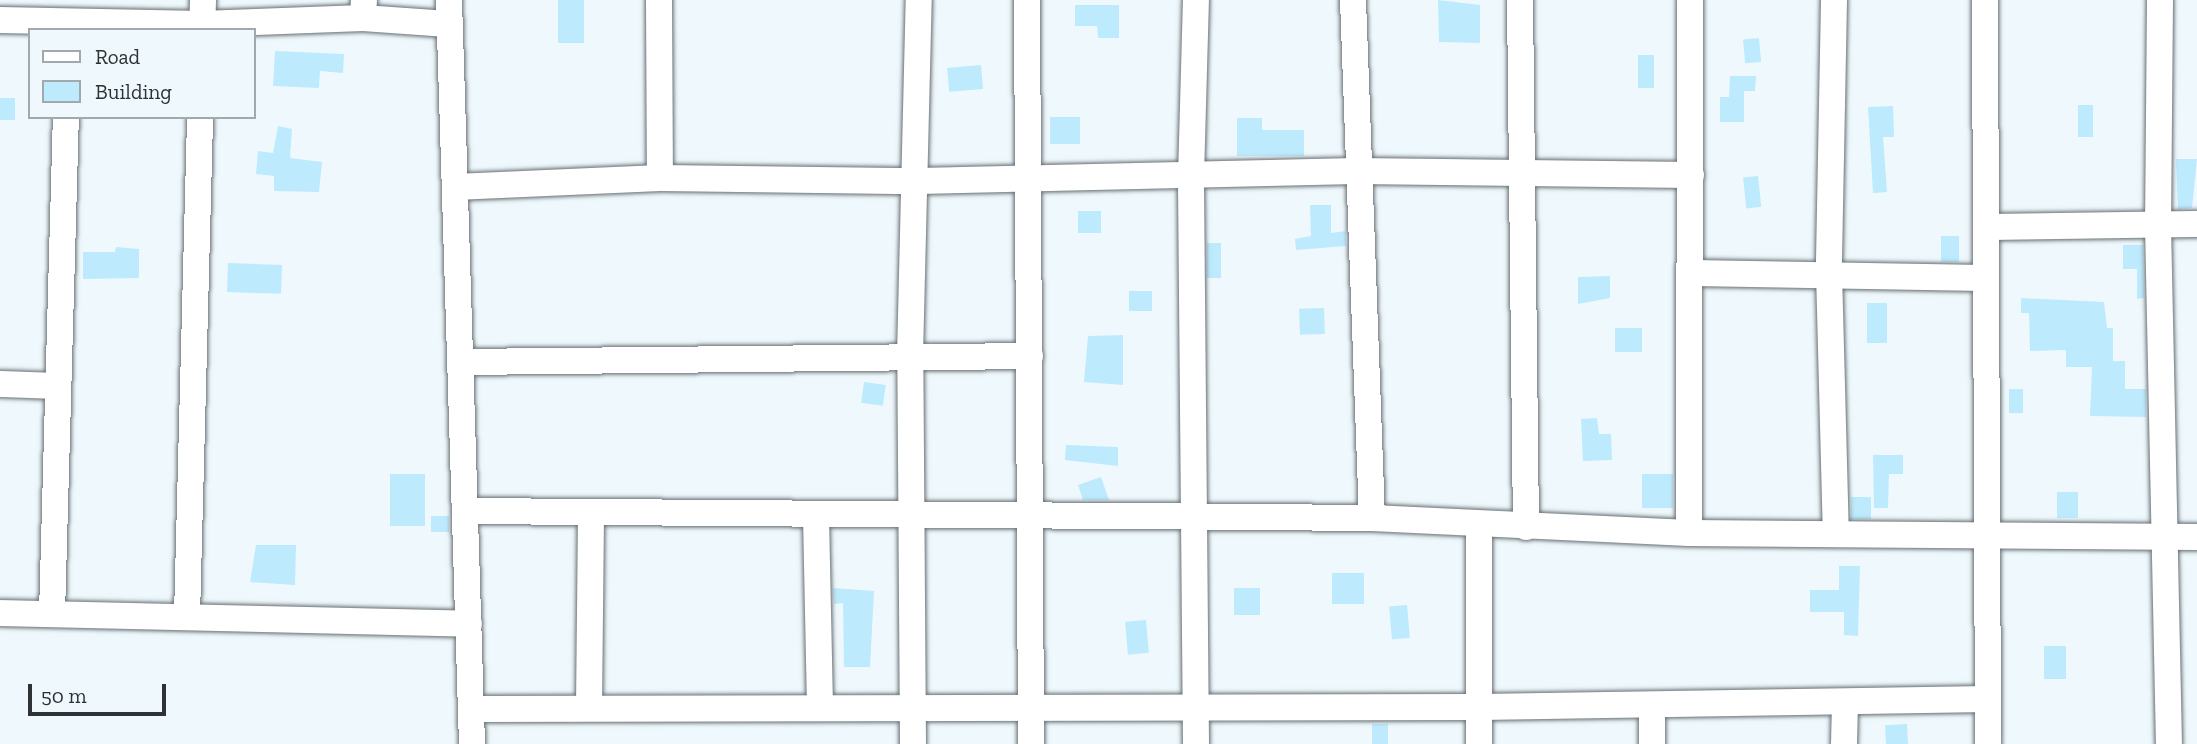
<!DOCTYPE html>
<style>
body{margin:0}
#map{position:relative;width:2197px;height:744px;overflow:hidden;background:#eff9fd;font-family:"Zilla Slab",serif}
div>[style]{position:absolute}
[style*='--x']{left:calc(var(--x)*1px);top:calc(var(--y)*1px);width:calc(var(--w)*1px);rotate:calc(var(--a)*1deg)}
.building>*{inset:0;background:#bdeafd;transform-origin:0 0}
.roads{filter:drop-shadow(0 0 2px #687074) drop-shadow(0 0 2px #687074)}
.minor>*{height:26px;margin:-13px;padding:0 13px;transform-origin:13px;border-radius:13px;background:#fff}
span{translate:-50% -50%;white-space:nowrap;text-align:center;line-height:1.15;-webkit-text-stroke:5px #eff9fd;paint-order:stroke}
.legend{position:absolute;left:28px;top:28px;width:228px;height:91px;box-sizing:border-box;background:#eff9fd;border:2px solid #a2a9ad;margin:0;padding:9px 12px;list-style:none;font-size:21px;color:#2e3234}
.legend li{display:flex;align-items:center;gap:14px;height:35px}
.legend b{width:35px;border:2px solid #a2a9ad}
.scale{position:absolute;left:28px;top:684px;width:138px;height:32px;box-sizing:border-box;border:4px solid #2e3234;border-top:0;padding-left:9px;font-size:21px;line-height:24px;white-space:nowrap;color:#2e3234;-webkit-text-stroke:5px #eff9fd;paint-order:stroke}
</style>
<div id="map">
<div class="building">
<i style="left:558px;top:0;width:26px;height:43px"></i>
<i style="clip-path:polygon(1438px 0,1480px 5px,1480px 43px,1439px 42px)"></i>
<i style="clip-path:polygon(1075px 5px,1119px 5px,1119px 38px,1098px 38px,1097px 26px,1075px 26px)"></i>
<i style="left:1759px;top:38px;width:24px;height:16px;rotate:85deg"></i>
<i style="clip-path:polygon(275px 51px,344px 54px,343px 73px,320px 71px,319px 88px,273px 86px)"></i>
<i style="left:1638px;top:55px;width:16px;height:33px"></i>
<i style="left:981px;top:65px;width:24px;height:34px;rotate:85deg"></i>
<i style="clip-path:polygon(1730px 76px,1756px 76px,1755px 91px,1744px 91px,1744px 122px,1720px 122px,1720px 97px,1729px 97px)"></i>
<i style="left:0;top:98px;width:15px;height:22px"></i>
<i style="left:2078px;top:105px;width:15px;height:32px"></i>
<i style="clip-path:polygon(1893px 106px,1894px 137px,1883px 137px,1887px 192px,1873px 193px,1868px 107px)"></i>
<i style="left:1050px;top:117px;width:30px;height:27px"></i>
<i style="clip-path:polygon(1237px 118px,1262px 118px,1262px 130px,1304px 130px,1304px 156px,1237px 156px)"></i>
<i style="clip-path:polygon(278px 126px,292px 129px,290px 158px,322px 162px,319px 192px,274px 191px,274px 176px,256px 174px,258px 151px,273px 153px)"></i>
<i style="clip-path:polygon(2176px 159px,2197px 159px,2192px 208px,2178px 209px)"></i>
<i style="left:1758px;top:176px;width:31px;height:15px;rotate:84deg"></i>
<i style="clip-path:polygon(1310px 205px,1331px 205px,1331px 233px,1346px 231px,1346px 246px,1296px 250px,1295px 239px,1311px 236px)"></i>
<i style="left:1078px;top:211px;width:23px;height:22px"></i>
<i style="left:1941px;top:236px;width:18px;height:26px"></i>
<i style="left:1221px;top:243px;width:35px;height:14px;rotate:90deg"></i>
<i style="clip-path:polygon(2123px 245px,2143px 245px,2144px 298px,2137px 299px,2137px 269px,2123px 269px)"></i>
<i style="clip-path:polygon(116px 247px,139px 249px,139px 278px,83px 279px,83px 252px,115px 252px)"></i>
<i style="left:228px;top:263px;width:54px;height:29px;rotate:2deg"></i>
<i style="clip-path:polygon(1610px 276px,1610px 298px,1578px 304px,1578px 277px)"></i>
<i style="left:1129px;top:291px;width:23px;height:20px"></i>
<i style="clip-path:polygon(2021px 298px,2104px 302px,2107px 328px,2113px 328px,2113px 361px,2125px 361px,2125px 389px,2146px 389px,2146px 417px,2090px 416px,2092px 367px,2066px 367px,2066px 350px,2030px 351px,2029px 313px,2021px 313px)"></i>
<i style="left:1867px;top:303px;width:20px;height:40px"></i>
<i style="left:1324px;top:308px;width:26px;height:25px;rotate:88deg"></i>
<i style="left:1615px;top:328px;width:27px;height:24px"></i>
<i style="clip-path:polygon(1123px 335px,1123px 385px,1084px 382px,1088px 336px)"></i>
<i style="left:864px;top:382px;width:22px;height:21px;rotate:8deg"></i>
<i style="left:2009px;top:389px;width:14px;height:24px"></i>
<i style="clip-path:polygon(1597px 418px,1599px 434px,1611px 434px,1612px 460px,1583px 461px,1581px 419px)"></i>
<i style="clip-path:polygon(1066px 445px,1118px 447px,1118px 466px,1065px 460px)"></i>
<i style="clip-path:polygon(1873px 455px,1903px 455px,1903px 474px,1889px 474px,1888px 508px,1874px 508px)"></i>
<i style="left:425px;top:474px;width:52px;height:35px;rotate:90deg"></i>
<i style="left:1642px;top:474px;width:31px;height:34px"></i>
<i style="clip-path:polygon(1101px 477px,1109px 500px,1083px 500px,1078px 485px)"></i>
<i style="left:2078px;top:492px;width:26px;height:21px;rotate:90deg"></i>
<i style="left:1851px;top:497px;width:20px;height:22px"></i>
<i style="left:431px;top:516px;width:18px;height:16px"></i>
<i style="clip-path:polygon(256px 545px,296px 545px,295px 585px,250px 582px)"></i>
<i style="clip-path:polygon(1839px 566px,1860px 566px,1858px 636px,1844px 635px,1844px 612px,1810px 612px,1810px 590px,1839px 590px)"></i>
<i style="left:1332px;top:573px;width:32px;height:31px"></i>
<i style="clip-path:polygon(833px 588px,874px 591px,870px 667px,844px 667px,843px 603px,834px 604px)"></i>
<i style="left:1234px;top:588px;width:26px;height:27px"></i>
<i style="left:1407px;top:605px;width:33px;height:18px;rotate:85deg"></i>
<i style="left:1146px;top:620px;width:33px;height:21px;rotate:85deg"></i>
<i style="left:2044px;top:646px;width:22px;height:33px"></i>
<i style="left:1372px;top:724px;width:16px;height:20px"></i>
<i style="left:1907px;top:724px;width:20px;height:22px;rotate:87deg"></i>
</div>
<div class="roads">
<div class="minor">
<i style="--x:449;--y:0;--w:744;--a:88.23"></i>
<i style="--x:659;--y:0;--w:178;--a:89.7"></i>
<i style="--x:1027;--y:0;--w:744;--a:89.69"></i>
<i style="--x:1353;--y:0;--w:518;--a:87.9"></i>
<i style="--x:1520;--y:0;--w:527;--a:89.35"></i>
<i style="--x:1834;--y:0;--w:272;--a:91.1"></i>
<i style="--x:1829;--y:272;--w:261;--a:88.5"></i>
<i style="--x:1985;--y:0;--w:744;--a:89.77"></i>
<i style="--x:2160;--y:0;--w:225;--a:90.5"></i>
<i style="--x:2158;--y:225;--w:519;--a:88.79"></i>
<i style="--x:363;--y:18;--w:85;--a:4"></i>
<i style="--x:0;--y:20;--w:202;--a:1.1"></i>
<i style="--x:202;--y:24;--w:161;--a:-2.1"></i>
<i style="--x:363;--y:18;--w:18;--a:-87"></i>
<i style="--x:202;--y:30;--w:30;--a:-88"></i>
<i style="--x:455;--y:187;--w:205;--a:-2.5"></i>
<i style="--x:660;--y:178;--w:257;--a:0.7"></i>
<i style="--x:917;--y:181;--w:439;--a:-1.3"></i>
<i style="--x:1356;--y:171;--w:335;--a:0.7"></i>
<i style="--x:1986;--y:227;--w:211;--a:-0.8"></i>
<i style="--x:1691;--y:273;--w:294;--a:1"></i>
<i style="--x:460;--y:362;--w:570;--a:-0.6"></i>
<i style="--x:0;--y:384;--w:58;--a:2"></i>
<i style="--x:465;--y:511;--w:907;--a:0.44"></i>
<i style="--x:1372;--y:518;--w:317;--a:2.7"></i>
<i style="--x:1689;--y:533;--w:508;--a:0.45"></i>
<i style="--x:816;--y:516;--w:192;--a:88.8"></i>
<i style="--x:1479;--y:525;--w:219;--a:90"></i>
<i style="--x:1689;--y:533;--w:533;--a:-89.89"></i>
<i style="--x:0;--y:613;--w:469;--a:1.3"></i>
<i style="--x:52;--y:614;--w:497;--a:-88.4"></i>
<i style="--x:187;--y:616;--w:499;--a:-88.5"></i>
<i style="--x:1652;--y:706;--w:38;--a:90"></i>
<i style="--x:589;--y:707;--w:194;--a:-89.4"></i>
<i style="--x:471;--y:709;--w:1009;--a:-0.11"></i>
<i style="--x:1480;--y:707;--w:508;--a:-0.9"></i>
<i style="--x:913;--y:744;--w:388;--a:-90.4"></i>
<i style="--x:910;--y:356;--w:356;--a:-88.6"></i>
<i style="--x:1196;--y:744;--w:567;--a:-90.51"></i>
<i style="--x:1191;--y:177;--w:177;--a:-88.4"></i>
<i style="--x:1844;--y:744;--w:40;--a:-88.6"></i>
</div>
</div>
<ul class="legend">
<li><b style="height:9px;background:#fff"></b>Road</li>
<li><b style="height:19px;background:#bdeafd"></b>Building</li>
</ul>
<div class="scale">50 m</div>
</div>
